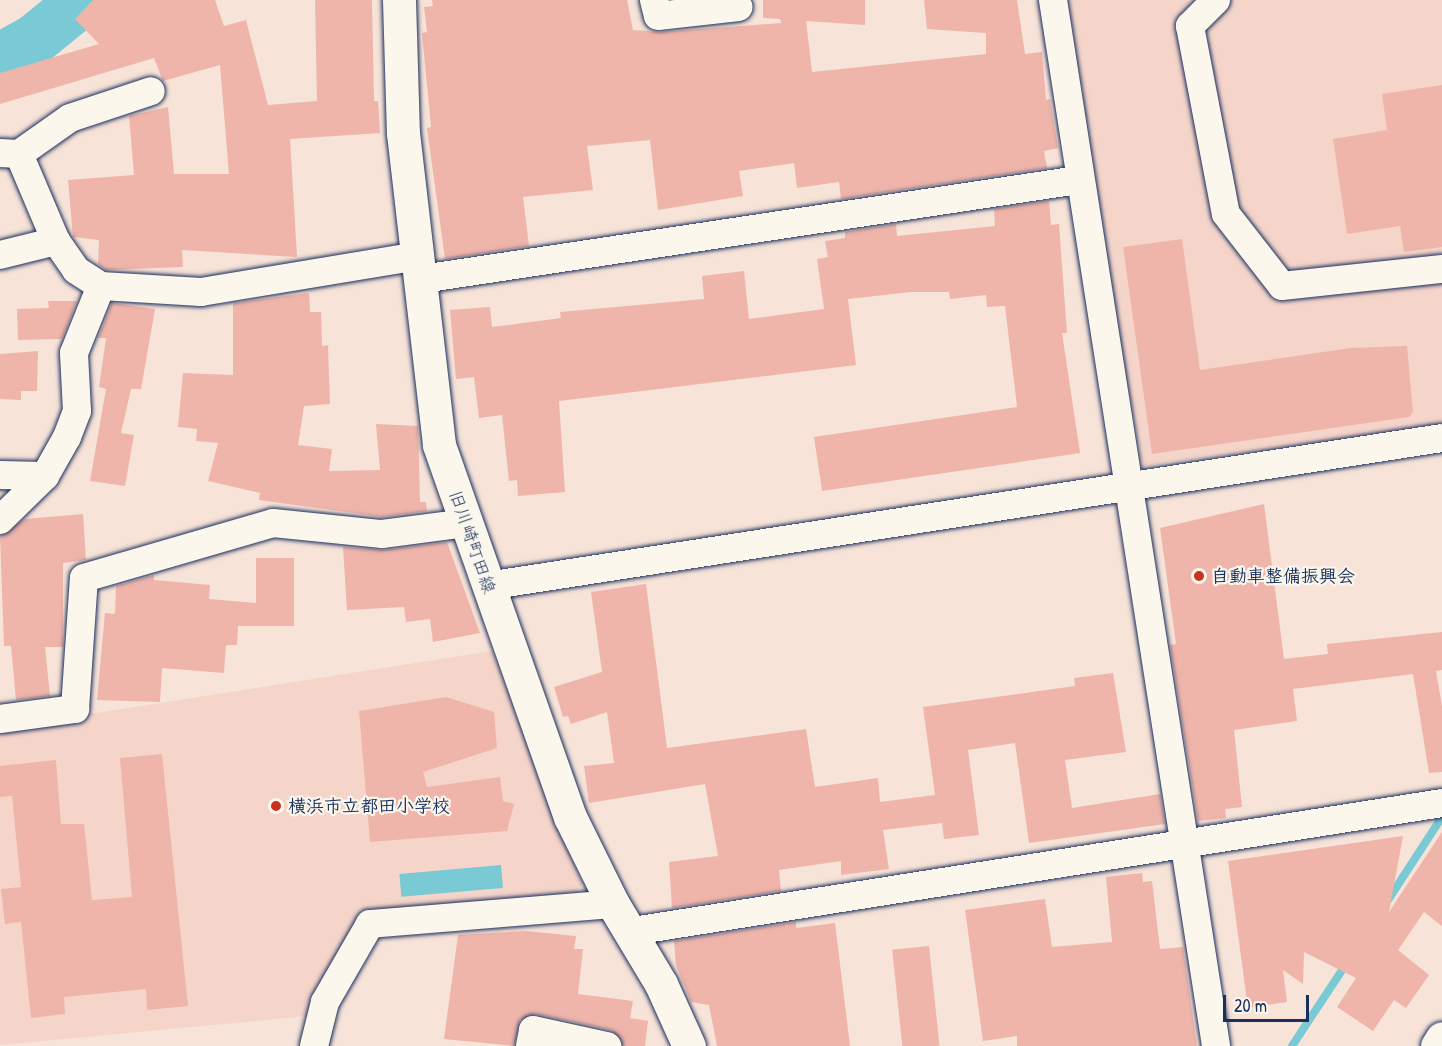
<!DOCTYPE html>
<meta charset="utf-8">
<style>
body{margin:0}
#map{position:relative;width:1442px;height:1046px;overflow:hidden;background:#f7e3d8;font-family:"Patrick Hand","Klee One",sans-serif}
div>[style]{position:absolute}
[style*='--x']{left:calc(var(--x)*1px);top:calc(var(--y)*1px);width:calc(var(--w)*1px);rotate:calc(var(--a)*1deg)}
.built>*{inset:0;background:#f5d5ca}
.water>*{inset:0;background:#79cad4;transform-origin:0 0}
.stream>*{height:8px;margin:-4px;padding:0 4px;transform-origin:4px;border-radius:4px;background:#79cad4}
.river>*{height:51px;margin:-25.5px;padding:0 25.5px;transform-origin:25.5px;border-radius:25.5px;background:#79cad4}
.building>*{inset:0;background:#efb5aa;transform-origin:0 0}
.roads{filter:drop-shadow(0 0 2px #1b2f5e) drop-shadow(0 0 2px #1b2f5e)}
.minor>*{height:28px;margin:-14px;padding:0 14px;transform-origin:14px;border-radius:14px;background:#fbf7ec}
.major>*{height:33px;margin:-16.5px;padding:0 16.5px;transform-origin:16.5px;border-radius:16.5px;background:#fbf7ec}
.dots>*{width:16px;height:16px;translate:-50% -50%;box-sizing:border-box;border:3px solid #fbf7ec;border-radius:50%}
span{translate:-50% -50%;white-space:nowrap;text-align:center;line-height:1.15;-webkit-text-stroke:4.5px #fbf7ec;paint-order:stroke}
.street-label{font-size:18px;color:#1b2f5e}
.poi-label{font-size:18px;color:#1b2f5e;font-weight:700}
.left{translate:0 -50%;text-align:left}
.scale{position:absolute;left:1223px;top:995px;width:86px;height:27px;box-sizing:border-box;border:3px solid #1b2f5e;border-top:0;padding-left:8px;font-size:18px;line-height:21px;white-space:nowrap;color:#1b2f5e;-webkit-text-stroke:4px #fbf7ec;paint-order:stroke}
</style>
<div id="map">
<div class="built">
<i style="clip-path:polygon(1060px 0,1442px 0,1442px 425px,1143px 466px,1084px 158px)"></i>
<i style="clip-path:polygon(492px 651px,582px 884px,567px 902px,362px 917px,308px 1016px,0 1045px,0 728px)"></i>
</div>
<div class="water">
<i style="left:501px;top:865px;width:23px;height:102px;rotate:85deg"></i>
</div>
<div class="stream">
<i style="--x:1388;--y:900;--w:99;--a:-57"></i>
<i style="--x:1292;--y:1046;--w:98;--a:-56.6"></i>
</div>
<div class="river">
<i style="--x:0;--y:58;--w:39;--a:-29"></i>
<i style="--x:34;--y:39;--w:62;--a:-39.1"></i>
</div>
<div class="building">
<i style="clip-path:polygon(93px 0,215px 0,224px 26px,246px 20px,268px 105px,317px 101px,315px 0,372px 0,374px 101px,378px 101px,380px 133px,290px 139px,297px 257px,182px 250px,183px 267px,106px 270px,98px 264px,99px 240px,73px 237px,68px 180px,134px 175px,129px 116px,168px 107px,174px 174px,229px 174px,220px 65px,163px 81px,154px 58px,0 104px,0 73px,99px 44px,75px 19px)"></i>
<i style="clip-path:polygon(432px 0,627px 0,633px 30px,660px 32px,781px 23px,780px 19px,763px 18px,763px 0,865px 0,865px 25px,806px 21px,812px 72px,986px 54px,986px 33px,927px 29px,924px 0,1017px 0,1025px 54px,1042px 52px,1046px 100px,1050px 99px,1058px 148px,1044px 151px,1047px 168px,841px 199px,839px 182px,797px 188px,794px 163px,739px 171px,743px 196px,658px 210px,650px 140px,587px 146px,593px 190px,523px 197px,529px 246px,445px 259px,427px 128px,431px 127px,422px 33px,427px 32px,424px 7px,433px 6px)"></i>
<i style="clip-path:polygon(1442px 85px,1442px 247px,1404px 252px,1400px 226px,1347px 234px,1333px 139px,1387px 130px,1382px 94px)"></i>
<i style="clip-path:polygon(1049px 201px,1051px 225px,1059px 224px,1067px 333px,1062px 333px,1080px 453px,822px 491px,814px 437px,1017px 407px,1005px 306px,987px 307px,986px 295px,950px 299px,949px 292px,911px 292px,848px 299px,856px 365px,559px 401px,565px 492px,518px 496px,517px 480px,509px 481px,502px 415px,479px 418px,474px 377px,456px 379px,450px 310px,490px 307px,492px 327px,561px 318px,560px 312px,704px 299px,702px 276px,744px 271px,749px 319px,824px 309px,817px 259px,828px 257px,825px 241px,845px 238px,845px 232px,896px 224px,897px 236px,995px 226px,994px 209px)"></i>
<i style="clip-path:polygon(1182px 239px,1200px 370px,1351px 348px,1407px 346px,1413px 412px,1409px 417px,1152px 454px,1123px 247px)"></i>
<i style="clip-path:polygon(309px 293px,310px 312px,321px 312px,322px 346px,328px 345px,330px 404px,304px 406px,298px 445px,332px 449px,329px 471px,380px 470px,376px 424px,418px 426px,420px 502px,426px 502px,427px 511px,382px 517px,259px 500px,260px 493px,208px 481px,218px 443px,196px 441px,197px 429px,178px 427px,183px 373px,233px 375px,233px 303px)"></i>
<i style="clip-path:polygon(48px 301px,77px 301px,62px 339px,18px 340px,17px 309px,49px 308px)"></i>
<i style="clip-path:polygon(112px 303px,155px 309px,141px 389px,131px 389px,121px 433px,134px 435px,125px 486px,90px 481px,106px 389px,99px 387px,106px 338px,98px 338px)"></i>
<i style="clip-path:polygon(38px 351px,37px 391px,21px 391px,21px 400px,0 399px,0 354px)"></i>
<i style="clip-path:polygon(1264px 504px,1284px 659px,1328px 654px,1327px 644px,1442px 632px,1442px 670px,1436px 671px,1442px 706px,1442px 772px,1429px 773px,1413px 674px,1293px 689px,1297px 721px,1234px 730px,1242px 807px,1225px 809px,1226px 818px,1198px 821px,1170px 645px,1176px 644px,1160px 528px)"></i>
<i style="clip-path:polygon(83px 514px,86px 560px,63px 563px,63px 647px,45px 647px,50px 696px,16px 700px,11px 646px,4px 646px,0 536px,25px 519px)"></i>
<i style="clip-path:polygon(447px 542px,480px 633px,433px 642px,430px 619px,406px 622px,404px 607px,347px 610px,343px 547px,384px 550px)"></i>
<i style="clip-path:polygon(256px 558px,294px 558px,294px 626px,238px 626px,237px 645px,226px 645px,224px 673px,162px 668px,160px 702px,97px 700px,105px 613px,115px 614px,116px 586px,154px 575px,154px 580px,210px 585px,209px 599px,256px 603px)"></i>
<i style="clip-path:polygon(646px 584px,667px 748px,806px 729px,815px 787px,878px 778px,880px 802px,935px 795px,923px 707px,1075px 686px,1074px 678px,1113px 673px,1126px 752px,1065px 760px,1072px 808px,1160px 794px,1165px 824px,1029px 843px,1015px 743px,968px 750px,979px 835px,944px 839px,942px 823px,883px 830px,889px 869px,841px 875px,841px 861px,779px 870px,781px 891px,672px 908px,669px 862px,718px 856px,705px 784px,589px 803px,584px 766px,614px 763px,607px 712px,571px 724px,568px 716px,563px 717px,554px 687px,602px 672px,591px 592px)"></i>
<i style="clip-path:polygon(446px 697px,494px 712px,497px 748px,423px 772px,427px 787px,500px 777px,503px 801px,514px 804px,507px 831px,370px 842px,359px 711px)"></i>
<i style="clip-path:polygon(162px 754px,188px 1006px,147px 1010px,146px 989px,64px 997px,65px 1014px,31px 1018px,21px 922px,5px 924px,1px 889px,21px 887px,12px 796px,0 797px,0 766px,56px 760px,61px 824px,84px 824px,92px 900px,132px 897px,120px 758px)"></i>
<i style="clip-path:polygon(1442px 832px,1442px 926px,1424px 912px,1398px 950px,1429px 975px,1406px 1008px,1394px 1000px,1373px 1031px,1337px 1007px,1356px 978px,1304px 952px,1303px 984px,1283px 970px,1287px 1002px,1248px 1008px,1228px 861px,1403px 836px,1389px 912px)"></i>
<i style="clip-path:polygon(1142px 873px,1143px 882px,1152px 881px,1160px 949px,1183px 947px,1197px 1046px,1017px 1046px,1017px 1036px,983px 1041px,965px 910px,1045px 899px,1052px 947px,1112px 942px,1106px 877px)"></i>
<i style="clip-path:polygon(796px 922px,796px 928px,835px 923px,850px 1046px,717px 1046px,709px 1005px,691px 1002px,676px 965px,674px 941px)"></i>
<i style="clip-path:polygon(526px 931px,576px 936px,574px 949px,583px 949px,578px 994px,633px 1001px,630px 1018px,648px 1021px,645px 1046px,623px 1046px,611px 1030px,536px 1014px,520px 1020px,514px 1046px,444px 1039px,458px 935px)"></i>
<i style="left:929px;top:946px;width:100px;height:37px;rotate:84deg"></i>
</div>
<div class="roads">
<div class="minor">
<i style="--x:654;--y:0;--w:16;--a:76"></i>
<i style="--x:658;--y:16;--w:81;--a:-6.4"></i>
<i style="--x:1053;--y:0;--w:1059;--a:81.14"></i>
<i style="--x:1216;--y:0;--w:37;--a:135"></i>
<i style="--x:1190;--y:26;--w:191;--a:79.2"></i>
<i style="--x:1226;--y:214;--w:91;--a:52.1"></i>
<i style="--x:1282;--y:286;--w:161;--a:-6.1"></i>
<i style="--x:0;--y:153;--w:19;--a:3"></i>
<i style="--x:19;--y:154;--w:95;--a:67"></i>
<i style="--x:56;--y:241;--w:35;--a:55"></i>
<i style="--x:76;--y:270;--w:30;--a:33"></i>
<i style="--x:101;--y:286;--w:100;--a:3.4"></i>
<i style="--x:201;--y:292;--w:221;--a:-9.4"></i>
<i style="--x:19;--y:154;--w:62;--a:-35.2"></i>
<i style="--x:70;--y:118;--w:85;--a:-18.4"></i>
<i style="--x:0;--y:255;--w:58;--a:-14"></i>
<i style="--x:422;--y:279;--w:663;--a:-8.58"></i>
<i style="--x:0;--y:475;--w:45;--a:1.3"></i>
<i style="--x:0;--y:520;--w:63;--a:-44.4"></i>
<i style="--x:45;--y:476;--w:45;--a:-60.6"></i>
<i style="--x:67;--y:437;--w:28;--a:-69"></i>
<i style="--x:77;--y:411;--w:58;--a:-93"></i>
<i style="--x:74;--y:353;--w:72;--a:-68.1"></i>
<i style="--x:487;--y:586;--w:966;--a:-8.81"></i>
<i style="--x:0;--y:719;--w:76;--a:-7.6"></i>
<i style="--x:75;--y:709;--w:131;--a:-86.1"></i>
<i style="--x:84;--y:578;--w:197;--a:-16.2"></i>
<i style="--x:273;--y:523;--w:110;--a:5.8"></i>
<i style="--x:382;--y:534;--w:84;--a:-7.5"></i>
<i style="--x:633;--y:931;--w:819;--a:-8.99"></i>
<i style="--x:314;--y:1046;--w:45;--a:-76"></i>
<i style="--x:325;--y:1002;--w:90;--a:-60"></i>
<i style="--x:370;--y:924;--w:244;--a:-4.7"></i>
<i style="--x:530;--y:1046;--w:16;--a:-79"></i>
<i style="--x:533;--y:1030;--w:76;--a:12.2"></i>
</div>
<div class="major">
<i style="--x:399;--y:0;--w:133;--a:88.3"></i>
<i style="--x:403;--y:133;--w:314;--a:83.4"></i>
<i style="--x:439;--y:445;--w:394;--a:70.6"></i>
<i style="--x:570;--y:817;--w:97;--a:63.7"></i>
<i style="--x:613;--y:904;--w:93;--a:59"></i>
<i style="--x:661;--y:984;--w:68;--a:65.7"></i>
<i style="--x:1437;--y:1046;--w:9;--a:-58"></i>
</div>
</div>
<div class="dots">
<i style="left:1199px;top:576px;background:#c8321e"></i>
<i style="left:276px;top:806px;background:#c8321e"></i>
</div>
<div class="street-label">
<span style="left:472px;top:542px;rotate:71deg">旧川崎町田線</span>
</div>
<div class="poi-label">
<span class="left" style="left:1211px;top:576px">自動車整備振興会</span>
<span class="left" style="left:288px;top:806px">横浜市立都田小学校</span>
</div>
<div class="scale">20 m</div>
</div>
